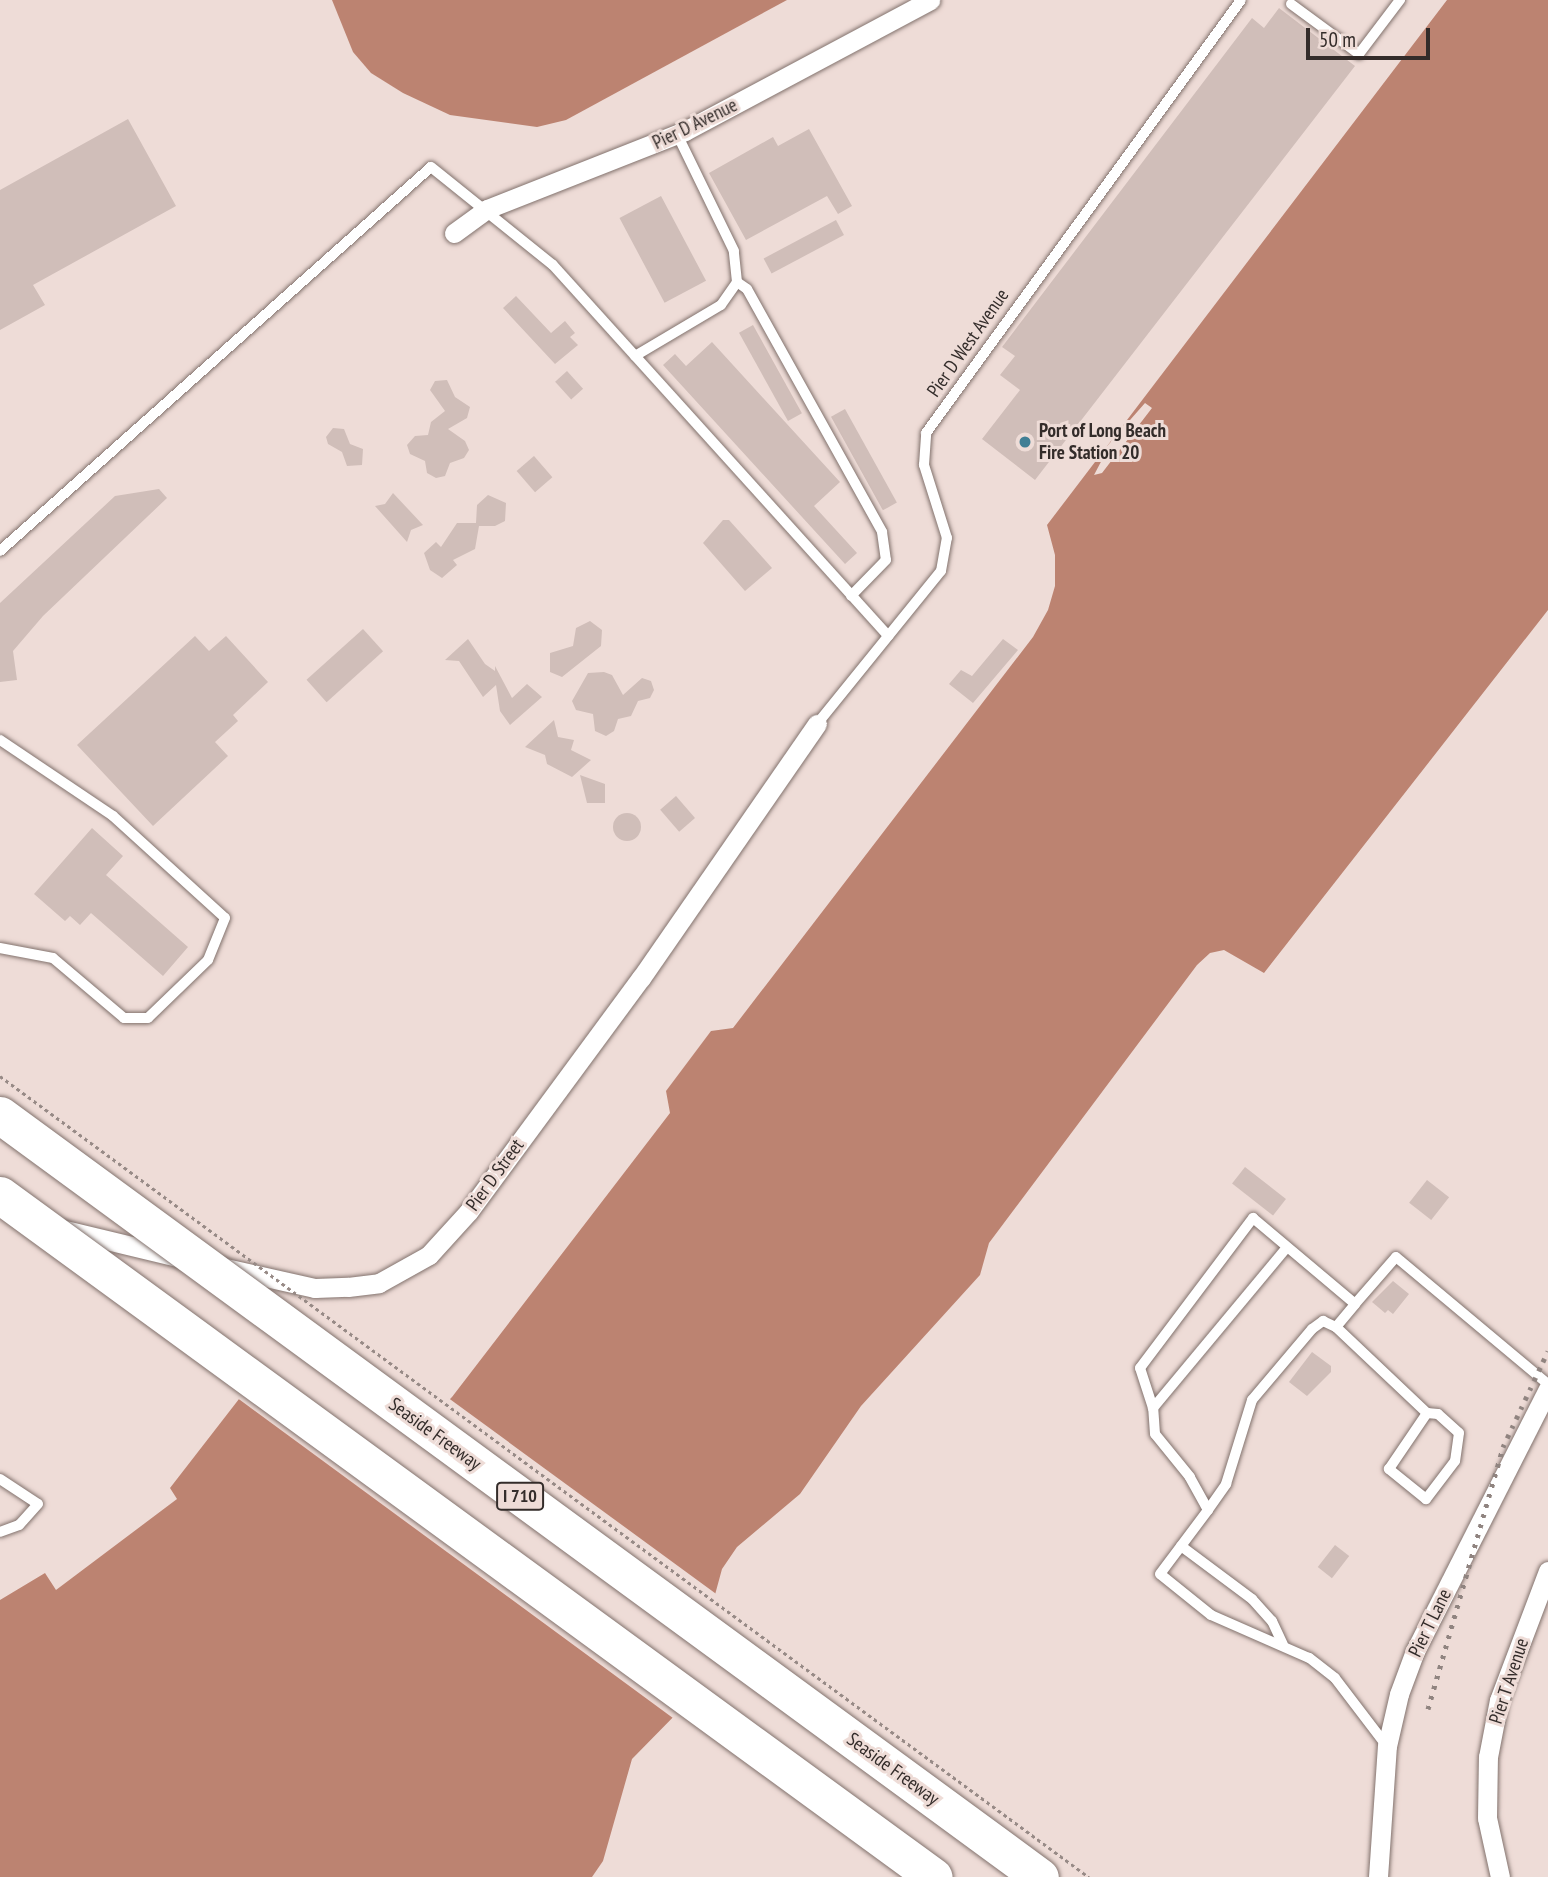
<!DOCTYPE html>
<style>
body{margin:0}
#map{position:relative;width:1548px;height:1877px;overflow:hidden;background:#eedcd7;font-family:"PT Sans Narrow",sans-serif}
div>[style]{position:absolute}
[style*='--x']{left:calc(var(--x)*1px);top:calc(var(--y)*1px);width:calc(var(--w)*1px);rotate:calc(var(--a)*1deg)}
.water>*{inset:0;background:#bc8371}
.pier>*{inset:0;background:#eedcd7}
.building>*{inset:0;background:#d0beb9;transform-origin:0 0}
.round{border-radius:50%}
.roads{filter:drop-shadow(0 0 2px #82726d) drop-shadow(0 0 2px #82726d)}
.service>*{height:10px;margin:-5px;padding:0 5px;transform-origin:5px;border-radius:5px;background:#fff}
.minor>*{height:19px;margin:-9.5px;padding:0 9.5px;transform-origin:9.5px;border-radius:9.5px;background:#fff}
.rail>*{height:5px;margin-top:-2.5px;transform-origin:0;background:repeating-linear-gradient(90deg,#908480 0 3.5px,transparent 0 10.5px)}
.path-bridge>*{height:2.5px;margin-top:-1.25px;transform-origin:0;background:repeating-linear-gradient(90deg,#978a86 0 3.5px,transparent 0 7px)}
.bridges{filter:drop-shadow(0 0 2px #82726d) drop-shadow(0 0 2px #82726d)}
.motorway-bridge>*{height:37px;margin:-18.5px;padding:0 18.5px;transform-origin:18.5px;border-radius:18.5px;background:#fff}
.dots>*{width:19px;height:19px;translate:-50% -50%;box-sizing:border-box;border:4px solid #eedcd7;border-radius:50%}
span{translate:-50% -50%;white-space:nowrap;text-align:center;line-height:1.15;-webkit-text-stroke:6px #eedcd7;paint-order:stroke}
.shield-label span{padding:2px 5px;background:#eedcd7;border:2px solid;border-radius:5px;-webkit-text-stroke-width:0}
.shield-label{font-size:18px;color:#332c2a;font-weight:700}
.street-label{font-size:19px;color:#332c2a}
.poi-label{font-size:19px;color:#332c2a;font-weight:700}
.left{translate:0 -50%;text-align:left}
.scale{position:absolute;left:1306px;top:28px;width:124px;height:32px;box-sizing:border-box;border:4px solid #332c2a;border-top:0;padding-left:9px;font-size:21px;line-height:24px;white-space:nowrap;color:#332c2a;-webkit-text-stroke:5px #eedcd7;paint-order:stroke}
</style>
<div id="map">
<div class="water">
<i style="clip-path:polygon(332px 0,787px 0,566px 120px,537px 127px,450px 115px,403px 93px,371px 73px,353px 52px)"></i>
<i style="clip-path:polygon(1447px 0,1548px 0,1548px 610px,1264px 973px,1224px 950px,1210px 953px,1197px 965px,989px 1243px,980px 1275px,861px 1406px,800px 1494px,737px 1547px,722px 1569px,685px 1705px,632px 1759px,603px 1861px,592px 1877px,0 1877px,0 1600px,45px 1573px,56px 1590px,177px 1499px,170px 1488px,239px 1399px,370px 1436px,388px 1435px,442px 1407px,452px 1397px,670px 1113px,666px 1091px,711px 1031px,733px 1028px,1033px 637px,1048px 610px,1055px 586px,1055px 555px,1047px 525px)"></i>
</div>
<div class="pier">
<i style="clip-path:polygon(1145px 403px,1152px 408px,1102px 473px,1094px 475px,1104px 456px,1101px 453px)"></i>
<i style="clip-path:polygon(265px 1390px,309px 1409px,373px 1427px,375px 1433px,418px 1420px,447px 1397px,719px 1596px,722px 1656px,714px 1672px,677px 1721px,236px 1397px)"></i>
</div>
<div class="building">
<i style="clip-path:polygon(1279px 8px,1355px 66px,1035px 480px,982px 439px,1020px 390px,1000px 375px,1015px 356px,1002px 347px,1252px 18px,1264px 28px)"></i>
<i style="clip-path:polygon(128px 119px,176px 206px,33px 285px,45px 305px,0 330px,0 190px)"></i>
<i style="clip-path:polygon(809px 129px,852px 206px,838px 214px,827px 196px,746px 240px,709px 173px,773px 137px,778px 146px)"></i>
<i style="left:661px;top:196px;width:96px;height:47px;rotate:62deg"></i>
<i style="left:836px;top:220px;width:17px;height:82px;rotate:62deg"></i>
<i style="clip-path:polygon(516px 296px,551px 333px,565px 321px,575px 333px,570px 337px,578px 345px,555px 364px,503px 308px)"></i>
<i style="left:753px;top:325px;width:101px;height:16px;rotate:61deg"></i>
<i style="clip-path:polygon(712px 342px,840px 482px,814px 506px,857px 553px,845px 564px,663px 365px,675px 354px,686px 366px)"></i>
<i style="left:567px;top:371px;width:24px;height:16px;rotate:48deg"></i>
<i style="clip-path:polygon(447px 380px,455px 397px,470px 407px,467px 418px,448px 429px,465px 441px,469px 450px,464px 458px,450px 463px,445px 476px,436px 478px,427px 473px,425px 461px,410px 454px,407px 445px,415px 436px,428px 435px,431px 422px,445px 411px,430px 390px,435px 381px)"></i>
<i style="left:845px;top:409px;width:107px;height:16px;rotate:61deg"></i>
<i style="clip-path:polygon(333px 428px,344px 429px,350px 444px,363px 449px,362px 465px,347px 466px,342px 452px,328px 444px,326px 437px)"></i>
<i style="left:534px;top:456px;width:28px;height:23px;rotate:49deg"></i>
<i style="clip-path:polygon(159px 489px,167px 498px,43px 616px,13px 651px,17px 680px,0 682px,0 603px,115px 496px)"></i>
<i style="clip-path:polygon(393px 493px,423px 525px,411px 530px,407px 542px,375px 506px,385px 504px)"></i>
<i style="clip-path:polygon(488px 495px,506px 503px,505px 521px,495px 526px,479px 526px,475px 549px,453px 560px,457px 565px,442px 578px,430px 570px,424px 553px,436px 542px,441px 547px,457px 523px,476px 523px,477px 505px)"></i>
<i style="clip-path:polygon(723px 520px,729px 520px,772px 568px,745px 591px,703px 543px)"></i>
<i style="clip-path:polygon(590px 621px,602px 630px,601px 646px,562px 677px,550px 672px,550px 653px,573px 646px,576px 628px)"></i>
<i style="left:363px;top:629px;width:30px;height:76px;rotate:48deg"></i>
<i style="clip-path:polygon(195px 636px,209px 651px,226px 636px,268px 682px,233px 715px,238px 721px,215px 742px,228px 756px,153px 826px,77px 745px)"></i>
<i style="clip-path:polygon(468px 639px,485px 664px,495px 671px,495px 666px,512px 698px,527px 684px,542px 697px,510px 725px,500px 711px,496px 685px,483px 697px,459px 661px,445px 660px)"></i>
<i style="clip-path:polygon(1003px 639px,1018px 650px,973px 703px,949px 684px,961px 670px,972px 676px)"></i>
<i style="clip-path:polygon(604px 672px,612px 675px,623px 695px,642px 678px,651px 681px,654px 690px,650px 698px,638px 701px,631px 716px,618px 719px,614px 731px,606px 736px,595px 731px,593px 714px,576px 710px,572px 701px,588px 673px)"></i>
<i style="clip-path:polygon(554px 720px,558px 737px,574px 740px,571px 750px,591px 760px,572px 777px,547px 764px,545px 755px,525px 747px)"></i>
<i style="clip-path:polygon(580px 775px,605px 784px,605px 803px,587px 803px)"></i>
<i style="left:676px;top:796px;width:29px;height:21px;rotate:49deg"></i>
<i class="round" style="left:613px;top:813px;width:28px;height:28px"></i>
<i style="clip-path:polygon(92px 828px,123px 856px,106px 875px,188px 947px,163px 976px,91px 913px,80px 925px,70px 916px,65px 921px,34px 894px)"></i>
<i style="left:1245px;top:1167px;width:52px;height:21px;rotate:38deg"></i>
<i style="left:1427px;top:1180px;width:28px;height:29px;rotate:38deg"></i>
<i style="clip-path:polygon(1393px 1281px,1409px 1294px,1393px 1314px,1388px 1310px,1385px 1313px,1372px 1302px)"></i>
<i style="clip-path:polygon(1312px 1352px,1331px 1366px,1331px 1372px,1307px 1396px,1289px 1382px)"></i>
<i style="left:1335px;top:1545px;width:18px;height:28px;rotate:38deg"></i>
</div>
<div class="roads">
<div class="service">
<i style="--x:1291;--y:4;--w:84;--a:36.3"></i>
<i style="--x:1359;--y:54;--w:68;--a:-52.8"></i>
<i style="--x:737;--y:282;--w:12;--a:35"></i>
<i style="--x:747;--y:289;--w:278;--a:60.9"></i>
<i style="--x:882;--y:532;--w:28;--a:82"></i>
<i style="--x:886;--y:560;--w:50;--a:134.2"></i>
<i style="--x:635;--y:356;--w:100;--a:-30.7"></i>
<i style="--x:721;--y:305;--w:28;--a:-55"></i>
<i style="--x:737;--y:282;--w:31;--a:-96"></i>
<i style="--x:734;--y:251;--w:130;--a:-116"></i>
<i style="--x:0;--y:551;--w:577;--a:-41.7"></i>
<i style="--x:431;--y:167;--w:156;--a:38.8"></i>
<i style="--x:553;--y:265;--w:500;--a:47.9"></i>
<i style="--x:817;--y:724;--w:197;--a:-51"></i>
<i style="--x:941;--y:571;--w:34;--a:-80"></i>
<i style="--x:947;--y:538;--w:77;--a:-107.5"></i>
<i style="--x:924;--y:465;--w:32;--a:-86"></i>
<i style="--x:926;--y:433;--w:535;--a:-53.96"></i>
<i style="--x:0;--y:740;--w:136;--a:33.9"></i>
<i style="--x:113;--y:816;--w:151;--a:42.3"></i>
<i style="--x:225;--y:918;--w:45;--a:112"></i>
<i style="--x:208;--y:960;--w:83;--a:136"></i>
<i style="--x:148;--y:1018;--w:24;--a:180"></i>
<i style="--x:124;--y:1018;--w:93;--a:-139.8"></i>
<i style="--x:53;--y:958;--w:54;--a:-169.3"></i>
<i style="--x:1336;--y:1327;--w:125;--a:43.4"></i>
<i style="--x:1427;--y:1413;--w:11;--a:5"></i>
<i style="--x:1438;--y:1414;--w:28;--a:42"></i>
<i style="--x:1459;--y:1433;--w:28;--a:98"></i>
<i style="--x:1455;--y:1461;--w:48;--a:127.3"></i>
<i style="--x:1426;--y:1499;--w:48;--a:-141"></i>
<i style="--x:1389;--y:1469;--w:68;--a:-55.8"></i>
<i style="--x:1153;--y:1408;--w:209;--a:-50.2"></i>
<i style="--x:0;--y:1479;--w:45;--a:33.3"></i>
<i style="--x:38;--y:1504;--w:28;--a:132"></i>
<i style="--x:19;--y:1525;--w:20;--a:160"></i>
<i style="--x:1208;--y:1510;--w:32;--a:-55"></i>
<i style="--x:1226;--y:1484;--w:88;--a:-72.8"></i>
<i style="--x:1252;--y:1400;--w:93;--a:-49.8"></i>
<i style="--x:1312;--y:1329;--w:14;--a:-36"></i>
<i style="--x:1323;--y:1321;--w:14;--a:25"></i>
<i style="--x:1336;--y:1327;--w:30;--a:-50"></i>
<i style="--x:1181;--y:1546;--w:89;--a:36.7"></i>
<i style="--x:1252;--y:1599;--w:30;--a:48"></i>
<i style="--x:1272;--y:1621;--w:26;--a:65"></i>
<i style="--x:1386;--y:1745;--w:84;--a:-127.3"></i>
<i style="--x:1335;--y:1678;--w:33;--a:-142"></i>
<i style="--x:1309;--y:1658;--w:107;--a:-156.3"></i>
<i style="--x:1211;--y:1615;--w:65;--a:-141.2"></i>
<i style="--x:1160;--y:1574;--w:80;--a:-53.1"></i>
<i style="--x:1208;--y:1510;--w:38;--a:-119"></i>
<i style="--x:1190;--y:1477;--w:55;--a:-129.1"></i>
<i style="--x:1155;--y:1434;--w:26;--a:-94"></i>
<i style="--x:1153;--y:1408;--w:42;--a:-108"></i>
<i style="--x:1140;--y:1368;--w:188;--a:-53"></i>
<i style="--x:1253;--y:1218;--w:133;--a:40.1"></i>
<i style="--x:1355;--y:1304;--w:62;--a:-48.9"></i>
<i style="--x:1396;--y:1257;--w:198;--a:39.9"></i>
</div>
<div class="minor">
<i style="--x:454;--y:233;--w:41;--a:-36"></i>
<i style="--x:487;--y:209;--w:213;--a:-21.5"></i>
<i style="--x:685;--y:131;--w:278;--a:-28.1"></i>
<i style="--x:65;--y:1230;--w:120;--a:13.5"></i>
<i style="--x:221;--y:1267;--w:96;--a:12.6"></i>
<i style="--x:315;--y:1288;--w:33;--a:-2"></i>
<i style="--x:348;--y:1287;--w:31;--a:-7"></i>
<i style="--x:379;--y:1283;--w:57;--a:-29.2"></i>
<i style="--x:429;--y:1255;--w:59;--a:-47.7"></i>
<i style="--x:469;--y:1211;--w:290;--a:-53.6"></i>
<i style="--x:641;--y:978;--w:309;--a:-55.3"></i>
<i style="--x:1378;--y:1877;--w:131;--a:-86.1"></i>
<i style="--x:1387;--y:1746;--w:53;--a:-77"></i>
<i style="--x:1399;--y:1694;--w:46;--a:-69.6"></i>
<i style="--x:1415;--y:1651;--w:294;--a:-63.1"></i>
<i style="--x:1500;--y:1877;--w:60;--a:-102.4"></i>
<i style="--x:1487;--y:1818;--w:61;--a:-89.1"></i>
<i style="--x:1488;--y:1757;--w:58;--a:-79.1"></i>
<i style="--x:1499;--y:1700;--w:138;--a:-69.2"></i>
</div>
</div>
<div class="rail">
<i style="--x:1428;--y:1709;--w:273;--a:-74"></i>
<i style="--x:1503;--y:1447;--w:106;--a:-64.9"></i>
</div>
<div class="path-bridge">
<i style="--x:0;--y:1076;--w:1352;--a:36.34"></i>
</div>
<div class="bridges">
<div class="motorway-bridge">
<i style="--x:0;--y:1115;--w:1289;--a:36.23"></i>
<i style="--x:0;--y:1195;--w:1156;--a:36.14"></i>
</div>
</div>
<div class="dots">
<i style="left:1025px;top:442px;background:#417f95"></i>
</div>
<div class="shield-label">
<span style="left:520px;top:1496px">I 710</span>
</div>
<div class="street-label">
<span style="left:695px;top:124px;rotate:-26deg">Pier D Avenue</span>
<span style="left:968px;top:343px;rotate:-55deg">Pier D West Avenue</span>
<span style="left:495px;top:1175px;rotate:-54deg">Pier D Street</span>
<span style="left:435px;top:1434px;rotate:36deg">Seaside Freeway</span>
<span style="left:1430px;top:1623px;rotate:-64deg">Pier T Lane</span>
<span style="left:1509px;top:1681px;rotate:-72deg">Pier T Avenue</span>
<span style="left:893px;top:1769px;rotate:36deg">Seaside Freeway</span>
</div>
<div class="poi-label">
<span class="left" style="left:1039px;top:442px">Port of Long Beach<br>Fire Station 20</span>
</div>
<div class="scale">50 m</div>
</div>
